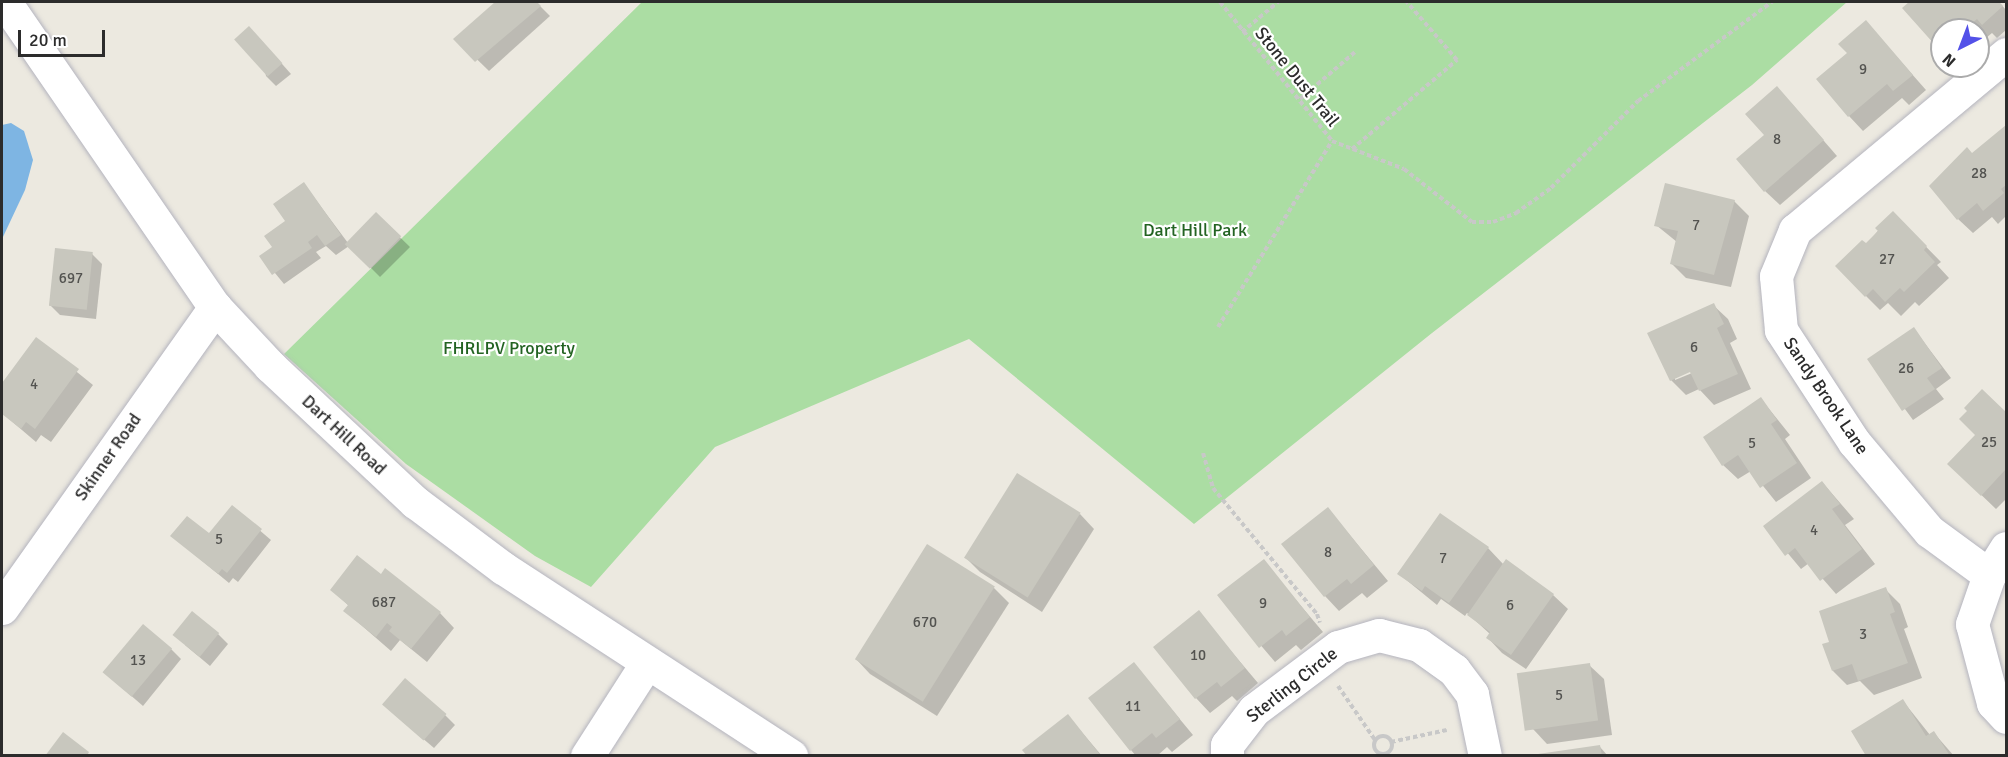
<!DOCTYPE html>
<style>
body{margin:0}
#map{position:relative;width:2008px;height:757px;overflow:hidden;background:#ece9e0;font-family:Signika,sans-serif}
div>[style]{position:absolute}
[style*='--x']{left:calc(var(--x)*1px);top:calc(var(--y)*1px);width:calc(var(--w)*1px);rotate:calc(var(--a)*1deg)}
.green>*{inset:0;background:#abdda3}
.water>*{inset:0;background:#7eb5e3}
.shadow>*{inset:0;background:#0003}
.building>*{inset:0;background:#c8c7be;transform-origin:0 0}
.path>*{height:4px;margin-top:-2px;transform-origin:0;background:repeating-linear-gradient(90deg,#c8c8c8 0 4.5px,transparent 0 7.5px)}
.path>.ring{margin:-2px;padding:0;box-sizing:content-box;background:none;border:4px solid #c8c8c8;border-radius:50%}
.roads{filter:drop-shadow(0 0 2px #b4b4be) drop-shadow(0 0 2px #b4b4be)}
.minor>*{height:33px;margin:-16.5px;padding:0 16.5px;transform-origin:16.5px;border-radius:16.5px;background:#fff}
.tertiary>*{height:33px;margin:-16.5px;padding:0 16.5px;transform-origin:16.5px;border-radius:16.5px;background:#fff}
.secondary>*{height:33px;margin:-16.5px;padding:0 16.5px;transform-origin:16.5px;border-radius:16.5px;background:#fff}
span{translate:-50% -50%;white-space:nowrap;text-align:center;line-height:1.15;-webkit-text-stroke:4.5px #fff;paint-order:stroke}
.number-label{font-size:15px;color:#535350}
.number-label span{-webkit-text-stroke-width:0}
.street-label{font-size:18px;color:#2c2c2c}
.park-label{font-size:18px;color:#236322}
.frame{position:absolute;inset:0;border:3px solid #2c2c2c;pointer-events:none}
.north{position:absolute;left:1930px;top:18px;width:60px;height:60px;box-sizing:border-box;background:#fff;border:2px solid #ababab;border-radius:50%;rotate:222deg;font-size:16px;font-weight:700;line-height:24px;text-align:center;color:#2c2c2c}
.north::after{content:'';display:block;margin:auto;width:21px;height:27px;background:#5351e8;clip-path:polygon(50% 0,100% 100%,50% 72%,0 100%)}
.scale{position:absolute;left:18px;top:30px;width:87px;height:27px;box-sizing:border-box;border:3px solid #2c2c2c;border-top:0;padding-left:8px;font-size:18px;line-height:21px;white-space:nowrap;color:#2c2c2c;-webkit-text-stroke:4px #fff;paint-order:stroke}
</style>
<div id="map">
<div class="green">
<i style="clip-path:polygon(642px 2px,1847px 2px,1752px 85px,1432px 333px,1194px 524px,969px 339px,715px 447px,591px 587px,535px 556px,406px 464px,284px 354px)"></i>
</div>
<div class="water">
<i style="clip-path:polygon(11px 123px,24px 131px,33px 160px,25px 190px,2px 239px,2px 125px)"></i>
</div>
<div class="shadow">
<i style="clip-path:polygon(497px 2px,536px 2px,550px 16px,489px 71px,456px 39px)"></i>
<i style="clip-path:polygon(1912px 2px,1999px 2px,2006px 10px,2006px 30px,1997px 38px,1992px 33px,1980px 43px,1978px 30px,1942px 30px,1942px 50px,1904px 8px)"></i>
<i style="clip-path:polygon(1866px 22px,1926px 90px,1909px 105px,1902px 98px,1863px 131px,1849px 116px,1849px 54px)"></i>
<i style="clip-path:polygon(259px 38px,291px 74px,276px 86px,266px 76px)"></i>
<i style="clip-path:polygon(1791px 103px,1837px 156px,1780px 205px,1765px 191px)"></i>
<i style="clip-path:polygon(2006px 127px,2006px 216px,1998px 224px,1992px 217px,1973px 233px,1958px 219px,1972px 155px)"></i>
<i style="clip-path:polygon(304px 184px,348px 243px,376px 214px,410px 247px,380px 277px,349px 246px,336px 255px,326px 246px,316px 252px,321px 258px,284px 284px,261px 256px,274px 248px)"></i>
<i style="clip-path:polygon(1734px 201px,1749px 216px,1731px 287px,1686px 278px,1672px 264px,1677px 242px,1656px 225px)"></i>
<i style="clip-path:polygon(1893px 213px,1941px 262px,1937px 265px,1949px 278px,1919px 306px,1915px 302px,1901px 316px,1888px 303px,1880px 310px,1866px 296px,1866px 245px)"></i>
<i style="clip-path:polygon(92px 254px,102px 264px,96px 319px,60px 315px,50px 305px)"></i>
<i style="clip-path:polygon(evenodd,1713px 305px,1728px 319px,1737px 339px,1730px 343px,1751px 389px,1714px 405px,1699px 389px,1686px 395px,1671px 380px,1713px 305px,1696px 368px,1697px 371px,1675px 380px,1675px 377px,1696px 368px)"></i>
<i style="clip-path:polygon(1914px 329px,1951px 378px,1936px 389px,1944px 399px,1913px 420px,1869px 360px)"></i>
<i style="clip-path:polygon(36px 339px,93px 385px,51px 442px,41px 435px,36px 442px,2px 413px,5px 407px,2px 386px)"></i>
<i style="clip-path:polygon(1982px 391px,2006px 415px,2006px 499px,1996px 509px,1949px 464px,1977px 435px)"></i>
<i style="clip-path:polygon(1761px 399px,1790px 435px,1785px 439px,1811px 478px,1776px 502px,1751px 471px,1738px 479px,1723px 465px)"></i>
<i style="clip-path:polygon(1822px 482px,1854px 519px,1845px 525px,1875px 564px,1836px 594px,1809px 563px,1801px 569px,1765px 526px)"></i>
<i style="clip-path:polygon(232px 507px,271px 540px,238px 582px,233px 578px,229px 583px,172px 536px,209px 536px)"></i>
<i style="clip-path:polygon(1328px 509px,1388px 581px,1367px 598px,1362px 593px,1339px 611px,1325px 596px)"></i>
<i style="clip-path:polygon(1080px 514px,1094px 529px,1042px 612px,980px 572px,966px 558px)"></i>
<i style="clip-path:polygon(927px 546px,994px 588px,1009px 603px,937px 716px,870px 674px,856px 659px)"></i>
<i style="clip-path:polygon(1488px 548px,1504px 565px,1553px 595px,1568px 609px,1526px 669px,1502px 653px,1488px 638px,1490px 634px,1467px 613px,1465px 616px,1441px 599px,1437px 605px,1399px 574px)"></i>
<i style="clip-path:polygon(1263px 561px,1323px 632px,1301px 650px,1296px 645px,1275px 662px,1219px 596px)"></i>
<i style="clip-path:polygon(381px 576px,440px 613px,454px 628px,427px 662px,400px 640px,391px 651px,345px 611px,349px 606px,332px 590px)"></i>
<i style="clip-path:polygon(1885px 589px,1900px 604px,1908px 627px,1904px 629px,1922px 678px,1874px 695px,1860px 681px,1847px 685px,1833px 671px,1831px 643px)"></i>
<i style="clip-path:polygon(1198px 612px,1258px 683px,1237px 701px,1232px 696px,1210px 713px,1196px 698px)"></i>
<i style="clip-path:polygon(218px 634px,228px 644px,210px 666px,185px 645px)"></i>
<i style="clip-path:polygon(171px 649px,181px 659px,143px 706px,106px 674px)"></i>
<i style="clip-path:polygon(1134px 664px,1193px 735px,1172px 752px,1167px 747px,1157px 756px,1136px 756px,1131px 750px)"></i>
<i style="clip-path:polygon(1589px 665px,1604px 679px,1612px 735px,1547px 744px,1533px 729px)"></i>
<i style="clip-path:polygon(1903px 701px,1930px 735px,1934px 733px,1954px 756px,1868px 756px)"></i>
<i style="clip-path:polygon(394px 714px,445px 715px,455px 725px,434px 748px)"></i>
<i style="clip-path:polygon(1068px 716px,1102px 756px,1029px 756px)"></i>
<i style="clip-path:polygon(1600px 747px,1608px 756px,1539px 756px)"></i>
</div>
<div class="building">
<i style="clip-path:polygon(495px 2px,537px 2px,541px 6px,475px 62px,453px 39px)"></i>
<i style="clip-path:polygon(1909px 2px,1999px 2px,2003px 6px,1982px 25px,1977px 19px,1964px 30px,1959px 24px,1952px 30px,1942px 30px,1942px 39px,1935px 45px,1902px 8px)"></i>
<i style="clip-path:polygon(1866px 20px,1913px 75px,1893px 91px,1887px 84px,1848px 117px,1816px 79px,1847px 53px,1838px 44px)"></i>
<i style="left:249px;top:26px;width:50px;height:20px;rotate:48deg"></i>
<i style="clip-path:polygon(1777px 86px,1824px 140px,1764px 192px,1736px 159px,1764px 135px,1745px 114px)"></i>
<i style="clip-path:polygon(2006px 125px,2006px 185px,2001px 189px,2004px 193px,1983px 211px,1977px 203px,1957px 220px,1929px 186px,1967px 147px,1972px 153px)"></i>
<i style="clip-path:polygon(304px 182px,341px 235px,325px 246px,317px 235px,308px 242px,312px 248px,272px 275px,259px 256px,272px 247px,264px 236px,285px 221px,273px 204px)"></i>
<i style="clip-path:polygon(1665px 183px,1735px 200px,1714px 275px,1670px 264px,1678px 231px,1654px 226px)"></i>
<i style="clip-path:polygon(1893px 211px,1927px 246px,1924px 250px,1935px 262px,1904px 292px,1900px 288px,1885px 302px,1873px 289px,1865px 297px,1835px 266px,1862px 240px,1866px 243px,1878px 231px,1875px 228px)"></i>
<i style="left:376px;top:212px;width:35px;height:45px;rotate:44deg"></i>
<i style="left:55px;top:248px;width:38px;height:58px;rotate:6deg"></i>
<i style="clip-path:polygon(1714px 303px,1724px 324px,1717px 328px,1738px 374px,1699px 391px,1690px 372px,1670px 381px,1647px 333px)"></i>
<i style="clip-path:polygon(1914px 327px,1942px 368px,1927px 378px,1935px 389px,1902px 411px,1867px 359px)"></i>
<i style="clip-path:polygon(36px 337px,79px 369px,35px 429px,26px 422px,21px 429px,2px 414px,2px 383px)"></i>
<i style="clip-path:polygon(1982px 389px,2006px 412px,2006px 469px,1981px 496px,1947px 464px,1975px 435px,1959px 419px,1967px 411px,1964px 408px)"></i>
<i style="clip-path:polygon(1761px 397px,1777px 420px,1771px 424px,1797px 463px,1760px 488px,1738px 455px,1722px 466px,1703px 437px)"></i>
<i style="left:1017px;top:473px;width:75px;height:100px;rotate:32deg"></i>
<i style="clip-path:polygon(1822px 481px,1840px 504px,1832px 509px,1862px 549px,1820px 581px,1795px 548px,1785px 556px,1763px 526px)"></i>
<i style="clip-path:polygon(232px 505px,262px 529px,227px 573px,222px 569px,218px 574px,170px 536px,187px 516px,209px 533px)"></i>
<i style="clip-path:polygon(1328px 507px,1374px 565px,1351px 584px,1347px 579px,1324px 597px,1281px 544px)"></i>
<i style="clip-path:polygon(1440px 513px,1489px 547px,1449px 603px,1425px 586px,1422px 591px,1397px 574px)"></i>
<i style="left:927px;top:544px;width:80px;height:136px;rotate:32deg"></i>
<i style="clip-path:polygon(357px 555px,381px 574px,385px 568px,441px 612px,411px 649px,389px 631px,392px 627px,387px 623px,376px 637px,343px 611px,348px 605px,330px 590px)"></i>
<i style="clip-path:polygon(1264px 559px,1310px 617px,1286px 636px,1282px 630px,1259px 648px,1217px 595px)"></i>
<i style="clip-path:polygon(1506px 559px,1554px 594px,1511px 655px,1486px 638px,1490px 632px,1467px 615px)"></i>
<i style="clip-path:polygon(1886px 587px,1895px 612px,1890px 614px,1908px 663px,1858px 681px,1852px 664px,1832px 671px,1822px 644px,1829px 642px,1819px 611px)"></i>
<i style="clip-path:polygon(1199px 610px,1245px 668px,1221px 687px,1217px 682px,1195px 699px,1153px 647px)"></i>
<i style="left:192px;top:611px;width:35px;height:31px;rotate:39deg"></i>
<i style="left:143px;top:624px;width:38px;height:63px;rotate:40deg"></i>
<i style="clip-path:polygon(1134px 662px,1180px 719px,1156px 738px,1152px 733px,1130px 751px,1088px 698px)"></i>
<i style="left:1590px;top:663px;width:58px;height:74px;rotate:82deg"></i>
<i style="left:405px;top:678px;width:55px;height:35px;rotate:41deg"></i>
<i style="clip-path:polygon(1903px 699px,1926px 736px,1934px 731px,1950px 756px,1866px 756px,1851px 731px)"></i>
<i style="clip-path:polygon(1068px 714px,1101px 756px,1027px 756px,1022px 750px)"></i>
<i style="clip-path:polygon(63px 732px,89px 752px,87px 756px,45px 756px)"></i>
<i style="clip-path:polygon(1600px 745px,1602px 756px,1538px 756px,1538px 754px)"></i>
</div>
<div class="path">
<i style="--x:1220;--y:2;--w:179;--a:51.1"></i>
<i style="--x:1332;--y:141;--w:77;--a:21.3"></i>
<i style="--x:1404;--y:169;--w:86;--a:37.9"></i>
<i style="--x:1472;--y:222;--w:21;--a:0"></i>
<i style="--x:1493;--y:222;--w:25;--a:-21"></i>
<i style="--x:1516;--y:213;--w:43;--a:-35.5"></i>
<i style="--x:1551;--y:188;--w:123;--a:-45"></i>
<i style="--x:1638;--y:101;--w:167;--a:-36.5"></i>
<i style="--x:1242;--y:32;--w:47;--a:-39.8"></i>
<i style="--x:1300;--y:99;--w:72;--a:-40.5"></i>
<i style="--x:1352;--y:149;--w:138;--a:-40.3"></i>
<i style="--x:1457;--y:60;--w:77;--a:-130.8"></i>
<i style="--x:1218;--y:327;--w:218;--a:-58.5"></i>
<i style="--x:1203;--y:453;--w:36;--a:74"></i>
<i style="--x:1213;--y:488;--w:163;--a:50.5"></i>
<i style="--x:1317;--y:614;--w:9;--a:72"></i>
<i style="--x:1338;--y:686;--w:65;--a:55.6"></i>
<i class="ring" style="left:1374px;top:736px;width:14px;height:14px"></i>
<i style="--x:1391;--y:742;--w:57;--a:-12.1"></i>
</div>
<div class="roads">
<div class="minor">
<i style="--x:2006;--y:548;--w:32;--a:122"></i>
<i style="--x:1989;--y:575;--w:52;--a:109.1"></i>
<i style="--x:1972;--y:624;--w:82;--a:75.1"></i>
<i style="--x:1993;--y:703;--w:19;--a:47"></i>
<i style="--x:1989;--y:575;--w:74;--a:-143.7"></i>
<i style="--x:1929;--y:531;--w:116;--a:-130.1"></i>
<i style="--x:1854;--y:442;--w:134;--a:-123.1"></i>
<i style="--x:1781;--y:330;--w:54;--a:-95.3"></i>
<i style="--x:1776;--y:276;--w:50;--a:-67.6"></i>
<i style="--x:1795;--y:230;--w:275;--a:-39.8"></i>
<i style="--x:587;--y:756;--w:109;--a:-57.3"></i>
<i style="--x:1227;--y:756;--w:11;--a:-90"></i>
<i style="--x:1227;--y:745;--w:44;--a:-52.4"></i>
<i style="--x:1254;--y:710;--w:105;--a:-36.9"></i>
<i style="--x:1338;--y:647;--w:43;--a:-16.3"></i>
<i style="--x:1379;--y:635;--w:41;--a:14"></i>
<i style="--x:1419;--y:645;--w:43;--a:35.5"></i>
<i style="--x:1454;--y:670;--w:30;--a:53"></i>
<i style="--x:1472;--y:694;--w:63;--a:78.2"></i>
</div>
<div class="tertiary">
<i style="--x:2;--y:608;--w:369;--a:-54.7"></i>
</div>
<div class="secondary">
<i style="--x:5;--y:2;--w:370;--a:55.5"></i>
<i style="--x:215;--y:307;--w:81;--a:47"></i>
<i style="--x:270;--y:366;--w:199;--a:43.2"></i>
<i style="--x:415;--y:502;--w:110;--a:36.9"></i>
<i style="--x:503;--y:568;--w:344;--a:33.1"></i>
</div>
</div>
<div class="number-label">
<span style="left:1863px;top:70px">9</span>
<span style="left:1777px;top:140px">8</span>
<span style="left:1979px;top:174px">28</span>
<span style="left:1696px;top:226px">7</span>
<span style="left:1887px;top:260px">27</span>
<span style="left:71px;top:279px">697</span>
<span style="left:1694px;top:348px">6</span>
<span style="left:1906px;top:369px">26</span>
<span style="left:34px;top:385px">4</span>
<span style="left:1989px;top:443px">25</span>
<span style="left:1752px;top:444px">5</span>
<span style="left:1814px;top:531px">4</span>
<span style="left:219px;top:540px">5</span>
<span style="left:1328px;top:553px">8</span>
<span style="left:1443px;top:559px">7</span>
<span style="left:384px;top:603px">687</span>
<span style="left:1263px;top:604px">9</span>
<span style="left:1510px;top:606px">6</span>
<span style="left:925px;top:623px">670</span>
<span style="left:1863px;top:635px">3</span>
<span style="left:1198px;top:656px">10</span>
<span style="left:138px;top:661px">13</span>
<span style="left:1559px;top:696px">5</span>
<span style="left:1133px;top:707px">11</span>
</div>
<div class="street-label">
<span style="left:1297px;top:77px;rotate:51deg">Stone Dust Trail</span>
<span style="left:1826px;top:396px;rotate:56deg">Sandy Brook Lane</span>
<span style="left:344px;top:435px;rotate:43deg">Dart Hill Road</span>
<span style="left:108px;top:457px;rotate:-55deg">Skinner Road</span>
<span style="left:1292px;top:685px;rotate:-38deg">Sterling Circle</span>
</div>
<div class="park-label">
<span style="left:1195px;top:230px">Dart Hill Park</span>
<span style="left:509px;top:348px">FHRLPV Property</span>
</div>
<div class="frame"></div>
<div class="north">N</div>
<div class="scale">20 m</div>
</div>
